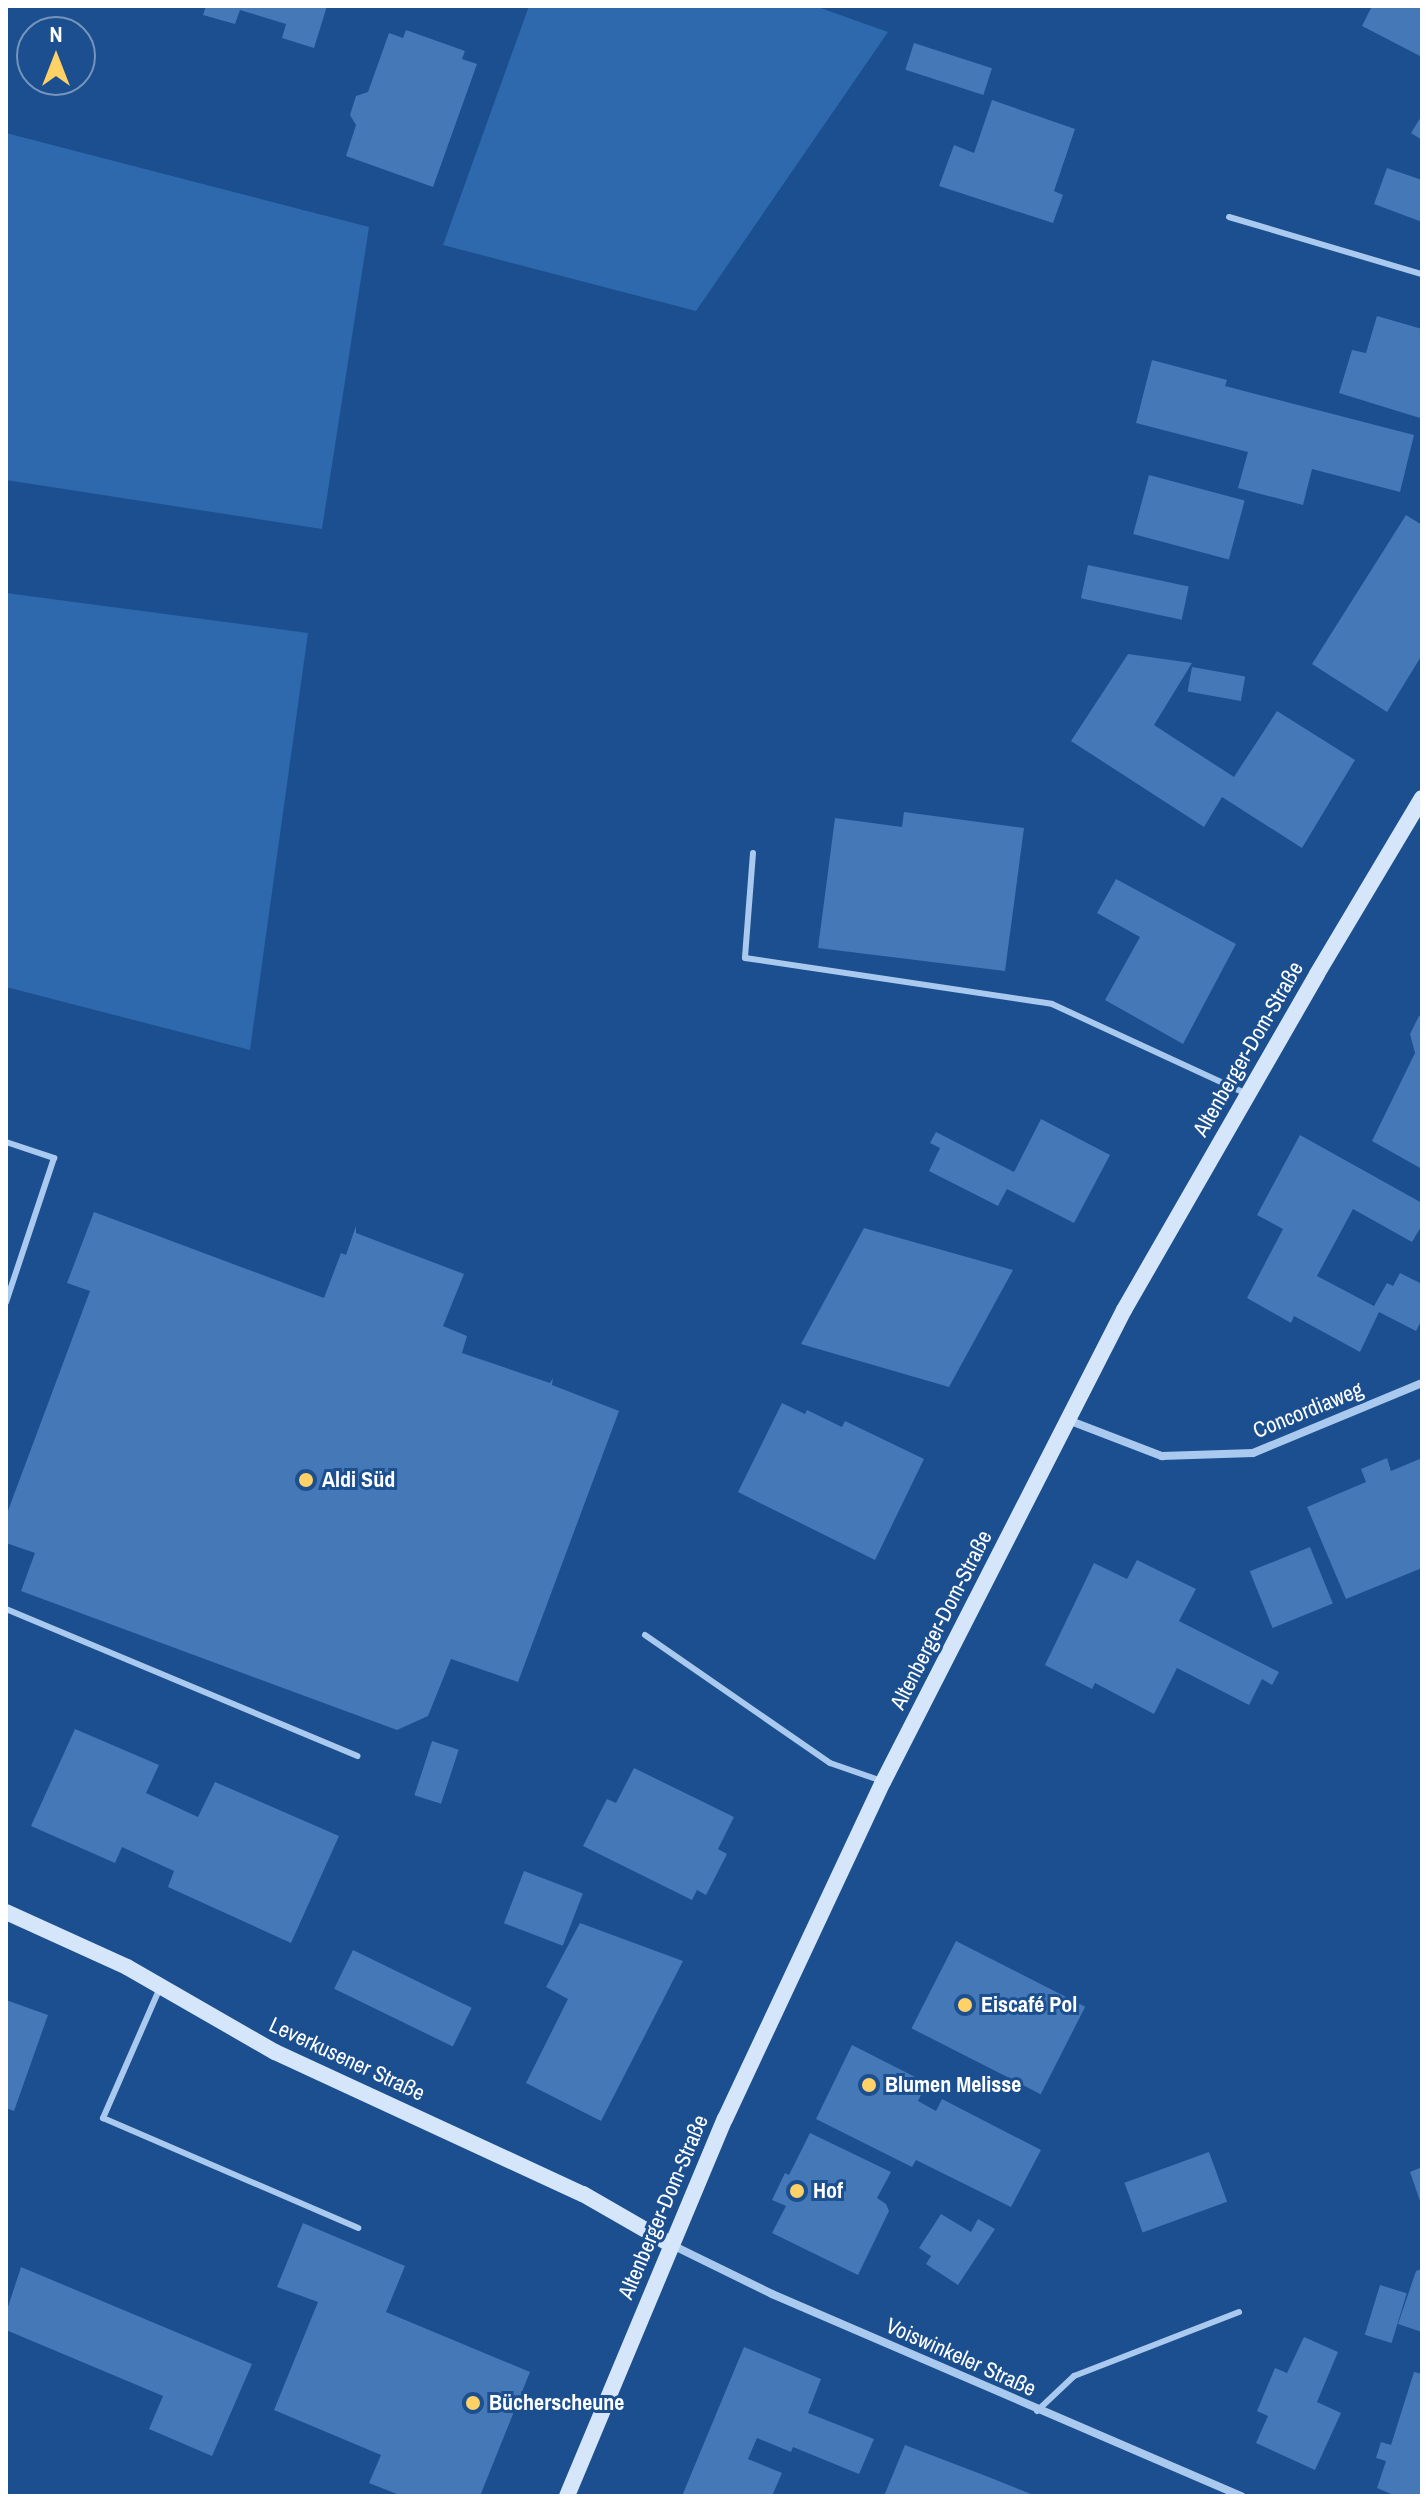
<!DOCTYPE html>
<meta charset="utf-8">
<style>
body{margin:0}
#map{position:relative;width:1428px;height:2502px;overflow:hidden;background:#1b4f8f;font-family:"Archivo Narrow",sans-serif}
div>[style]{position:absolute}
[style*='--x']{left:calc(var(--x)*1px);top:calc(var(--y)*1px);width:calc(var(--w)*1px);rotate:calc(var(--a)*1deg)}
.green>*{inset:0;background:#2e69ad}
.building>*{inset:0;background:#4478b7;transform-origin:0 0}
.lane>*{height:6px;margin:-3px;padding:0 3px;transform-origin:3px;border-radius:3px;background:#a9c9ee}
.street>*{height:8px;margin:-4px;padding:0 4px;transform-origin:4px;border-radius:4px;background:#a9c9ee}
.secondary>*{height:16px;margin:-8px;padding:0 8px;transform-origin:8px;border-radius:8px;background:#d6e6fa}
.dots>*{width:22px;height:22px;translate:-50% -50%;box-sizing:border-box;border:4px solid #1b4f8f;border-radius:50%}
span{translate:-50% -50%;white-space:nowrap;text-align:center;line-height:1.15;-webkit-text-stroke:6px #1b4f8f;paint-order:stroke}
.street-label{font-size:22px;color:#fff}
.poi-label{font-size:22px;color:#fff;font-weight:700}
.left{translate:0 -50%;text-align:left}
.frame{position:absolute;inset:0;border:8px solid #fff;pointer-events:none}
.north{position:absolute;left:16px;top:16px;width:80px;height:80px;box-sizing:border-box;background:#1b4f8f;border:2px solid #7695bc;border-radius:50%;rotate:0deg;font-size:22px;font-weight:700;line-height:32px;text-align:center;color:#fff}
.north::after{content:'';display:block;margin:auto;width:28px;height:36px;background:#ffd166;clip-path:polygon(50% 0,100% 100%,50% 72%,0 100%)}
</style>
<div id="map">
<div class="green">
<i style="clip-path:polygon(529px 6px,815px 6px,888px 32px,696px 311px,443px 245px)"></i>
<i style="clip-path:polygon(6px 133px,369px 227px,322px 529px,6px 480px)"></i>
<i style="clip-path:polygon(6px 593px,308px 633px,250px 1050px,6px 987px)"></i>
</div>
<div class="building">
<i style="clip-path:polygon(206px 6px,327px 6px,314px 48px,282px 38px,286px 24px,240px 10px,235px 24px,203px 15px)"></i>
<i style="clip-path:polygon(1372px 6px,1422px 6px,1422px 57px,1362px 26px)"></i>
<i style="clip-path:polygon(406px 30px,465px 51px,462px 59px,477px 64px,433px 187px,346px 156px,356px 125px,350px 115px,356px 96px,368px 92px,389px 33px,403px 38px)"></i>
<i style="left:914px;top:43px;width:82px;height:28px;rotate:18deg"></i>
<i style="clip-path:polygon(992px 100px,1075px 129px,1054px 191px,1063px 195px,1053px 223px,939px 186px,954px 145px,974px 153px)"></i>
<i style="clip-path:polygon(1422px 115px,1422px 140px,1411px 133px)"></i>
<i style="clip-path:polygon(1387px 168px,1422px 180px,1422px 222px,1374px 204px)"></i>
<i style="clip-path:polygon(1377px 316px,1422px 329px,1420px 418px,1339px 393px,1352px 350px,1366px 353px)"></i>
<i style="clip-path:polygon(1152px 360px,1227px 380px,1225px 386px,1414px 435px,1400px 492px,1312px 469px,1303px 505px,1238px 488px,1248px 452px,1136px 423px)"></i>
<i style="left:1149px;top:475px;width:99px;height:61px;rotate:15deg"></i>
<i style="clip-path:polygon(1406px 515px,1422px 525px,1422px 655px,1387px 712px,1312px 664px)"></i>
<i style="left:1088px;top:565px;width:103px;height:34px;rotate:12deg"></i>
<i style="clip-path:polygon(1128px 654px,1192px 663px,1154px 725px,1234px 777px,1277px 711px,1355px 760px,1302px 848px,1222px 797px,1204px 827px,1071px 741px)"></i>
<i style="left:1192px;top:667px;width:54px;height:25px;rotate:10deg"></i>
<i style="clip-path:polygon(904px 812px,1024px 828px,1005px 971px,818px 948px,835px 818px,902px 827px)"></i>
<i style="clip-path:polygon(1116px 879px,1236px 944px,1183px 1044px,1105px 1000px,1140px 937px,1097px 913px)"></i>
<i style="clip-path:polygon(1419px 1016px,1422px 1016px,1422px 1169px,1372px 1141px,1415px 1053px,1410px 1034px)"></i>
<i style="clip-path:polygon(1041px 1119px,1110px 1155px,1074px 1223px,1007px 1189px,998px 1206px,929px 1171px,940px 1148px,930px 1143px,936px 1132px,1014px 1172px)"></i>
<i style="clip-path:polygon(1300px 1135px,1422px 1203px,1422px 1225px,1412px 1242px,1353px 1209px,1317px 1276px,1374px 1306px,1387px 1283px,1393px 1286px,1400px 1273px,1422px 1284px,1422px 1319px,1416px 1331px,1379px 1312px,1360px 1352px,1294px 1316px,1291px 1323px,1247px 1298px,1283px 1229px,1257px 1215px)"></i>
<i style="clip-path:polygon(94px 1212px,324px 1298px,341px 1253px,346px 1255px,356px 1226px,356px 1233px,464px 1274px,443px 1326px,467px 1336px,462px 1353px,550px 1383px,553px 1378px,552px 1385px,619px 1411px,518px 1682px,451px 1659px,428px 1716px,397px 1730px,21px 1591px,35px 1553px,6px 1543px,6px 1516px,90px 1291px,67px 1283px)"></i>
<i style="clip-path:polygon(864px 1228px,1013px 1270px,949px 1387px,801px 1344px)"></i>
<i style="clip-path:polygon(782px 1403px,805px 1414px,807px 1410px,842px 1427px,845px 1421px,924px 1459px,875px 1560px,738px 1492px)"></i>
<i style="clip-path:polygon(1387px 1458px,1391px 1471px,1422px 1458px,1422px 1568px,1346px 1599px,1307px 1507px,1366px 1482px,1361px 1469px)"></i>
<i style="left:1310px;top:1547px;width:61px;height:65px;rotate:68deg"></i>
<i style="clip-path:polygon(1137px 1560px,1196px 1589px,1179px 1621px,1279px 1672px,1272px 1685px,1262px 1679px,1249px 1705px,1177px 1668px,1154px 1714px,1095px 1683px,1092px 1689px,1045px 1665px,1094px 1563px,1127px 1579px)"></i>
<i style="clip-path:polygon(75px 1729px,159px 1765px,146px 1793px,198px 1817px,215px 1782px,339px 1836px,291px 1943px,168px 1887px,174px 1871px,122px 1847px,115px 1863px,31px 1826px)"></i>
<i style="left:432px;top:1741px;width:28px;height:57px;rotate:18deg"></i>
<i style="clip-path:polygon(634px 1768px,734px 1817px,718px 1849px,727px 1854px,706px 1895px,697px 1890px,692px 1900px,583px 1846px,607px 1799px,616px 1803px)"></i>
<i style="left:524px;top:1871px;width:63px;height:56px;rotate:21deg"></i>
<i style="clip-path:polygon(580px 1923px,683px 1961px,601px 2121px,526px 2083px,568px 1999px,546px 1987px)"></i>
<i style="left:956px;top:1941px;width:145px;height:98px;rotate:27deg"></i>
<i style="left:353px;top:1950px;width:132px;height:43px;rotate:26deg"></i>
<i style="clip-path:polygon(6px 2000px,48px 2015px,14px 2111px,6px 2108px)"></i>
<i style="clip-path:polygon(852px 2045px,927px 2083px,918px 2101px,936px 2111px,942px 2099px,1041px 2150px,1011px 2207px,916px 2160px,912px 2167px,816px 2119px)"></i>
<i style="clip-path:polygon(810px 2133px,891px 2172px,877px 2198px,886px 2204px,889px 2211px,858px 2275px,772px 2233px,786px 2206px,772px 2200px,785px 2173px,789px 2175px)"></i>
<i style="left:1209px;top:2152px;width:53px;height:90px;rotate:70deg"></i>
<i style="clip-path:polygon(1422px 2167px,1422px 2204px,1421px 2204px,1410px 2172px)"></i>
<i style="clip-path:polygon(941px 2214px,971px 2232px,978px 2219px,995px 2229px,958px 2285px,926px 2264px,931px 2256px,919px 2248px)"></i>
<i style="clip-path:polygon(303px 2223px,405px 2266px,386px 2312px,530px 2372px,480px 2496px,402px 2496px,369px 2483px,381px 2455px,274px 2410px,318px 2302px,277px 2287px)"></i>
<i style="clip-path:polygon(21px 2267px,252px 2364px,212px 2456px,149px 2429px,163px 2396px,6px 2330px,6px 2313px)"></i>
<i style="clip-path:polygon(1422px 2269px,1422px 2332px,1398px 2324px,1416px 2271px)"></i>
<i style="left:1380px;top:2285px;width:28px;height:52px;rotate:17deg"></i>
<i style="clip-path:polygon(1304px 2337px,1338px 2352px,1317px 2402px,1341px 2413px,1315px 2470px,1256px 2443px,1268px 2416px,1257px 2411px,1275px 2368px,1287px 2373px)"></i>
<i style="clip-path:polygon(744px 2347px,821px 2379px,808px 2413px,874px 2439px,859px 2474px,793px 2447px,791px 2452px,757px 2438px,748px 2459px,782px 2473px,772px 2496px,682px 2496px)"></i>
<i style="clip-path:polygon(1414px 2372px,1422px 2374px,1422px 2496px,1396px 2496px,1377px 2488px,1386px 2461px,1376px 2458px,1381px 2442px,1391px 2445px)"></i>
<i style="clip-path:polygon(905px 2445px,986px 2476px,1036px 2496px,884px 2496px)"></i>
</div>
<div class="lane">
<i style="--x:1229;--y:217;--w:201;--a:16.5"></i>
<i style="--x:753;--y:853;--w:105;--a:94.4"></i>
<i style="--x:745;--y:958;--w:310;--a:8.5"></i>
<i style="--x:1052;--y:1004;--w:213;--a:24.8"></i>
<i style="--x:6;--y:1142;--w:51;--a:18.4"></i>
<i style="--x:54;--y:1158;--w:152;--a:108.4"></i>
<i style="--x:6;--y:1609;--w:381;--a:22.7"></i>
<i style="--x:645;--y:1635;--w:225;--a:34.7"></i>
<i style="--x:830;--y:1763;--w:55;--a:19.1"></i>
<i style="--x:159;--y:1990;--w:140;--a:113.6"></i>
<i style="--x:103;--y:2118;--w:278;--a:23.3"></i>
<i style="--x:1037;--y:2411;--w:51;--a:-43.4"></i>
<i style="--x:1074;--y:2376;--w:177;--a:-21.2"></i>
</div>
<div class="street">
<i style="--x:1068;--y:1420;--w:101;--a:21"></i>
<i style="--x:1162;--y:1456;--w:91;--a:-1.9"></i>
<i style="--x:1253;--y:1453;--w:183;--a:-22.5"></i>
<i style="--x:670;--y:2244;--w:114;--a:26.1"></i>
<i style="--x:772;--y:2294;--w:511;--a:23.3"></i>
</div>
<div class="secondary">
<i style="--x:6;--y:1912;--w:133;--a:24.4"></i>
<i style="--x:127;--y:1967;--w:171;--a:29.9"></i>
<i style="--x:275;--y:2052;--w:339;--a:24.8"></i>
<i style="--x:583;--y:2194;--w:100;--a:29.9"></i>
<i style="--x:567;--y:2496;--w:409;--a:-67.3"></i>
<i style="--x:725;--y:2119;--w:372;--a:-64.9"></i>
<i style="--x:883;--y:1782;--w:530;--a:-62.95"></i>
<i style="--x:1124;--y:1310;--w:387;--a:-60.1"></i>
<i style="--x:1317;--y:974;--w:205;--a:-59.2"></i>
</div>
<div class="dots">
<i style="left:306px;top:1480px;background:#ffd166"></i>
<i style="left:965px;top:2005px;background:#ffd166"></i>
<i style="left:869px;top:2085px;background:#ffd166"></i>
<i style="left:797px;top:2191px;background:#ffd166"></i>
<i style="left:473px;top:2403px;background:#ffd166"></i>
</div>
<div class="street-label">
<span style="left:1248px;top:1049px;rotate:-60deg">Altenberger-Dom-Straße</span>
<span style="left:1308px;top:1410px;rotate:-22deg">Concordiaweg</span>
<span style="left:941px;top:1620px;rotate:-63deg">Altenberger-Dom-Straße</span>
<span style="left:347px;top:2059px;rotate:25deg">Leverkusener Straße</span>
<span style="left:663px;top:2207px;rotate:-67deg">Altenberger-Dom-Straße</span>
<span style="left:961px;top:2357px;rotate:24deg">Voiswinkeler Straße</span>
</div>
<div class="poi-label">
<span class="left" style="left:322px;top:1480px">Aldi Süd</span>
<span class="left" style="left:981px;top:2005px">Eiscafé Pol</span>
<span class="left" style="left:885px;top:2085px">Blumen Melisse</span>
<span class="left" style="left:813px;top:2191px">Hof</span>
<span class="left" style="left:489px;top:2403px">Bücherscheune</span>
</div>
<div class="frame"></div>
<div class="north">N</div>
</div>
